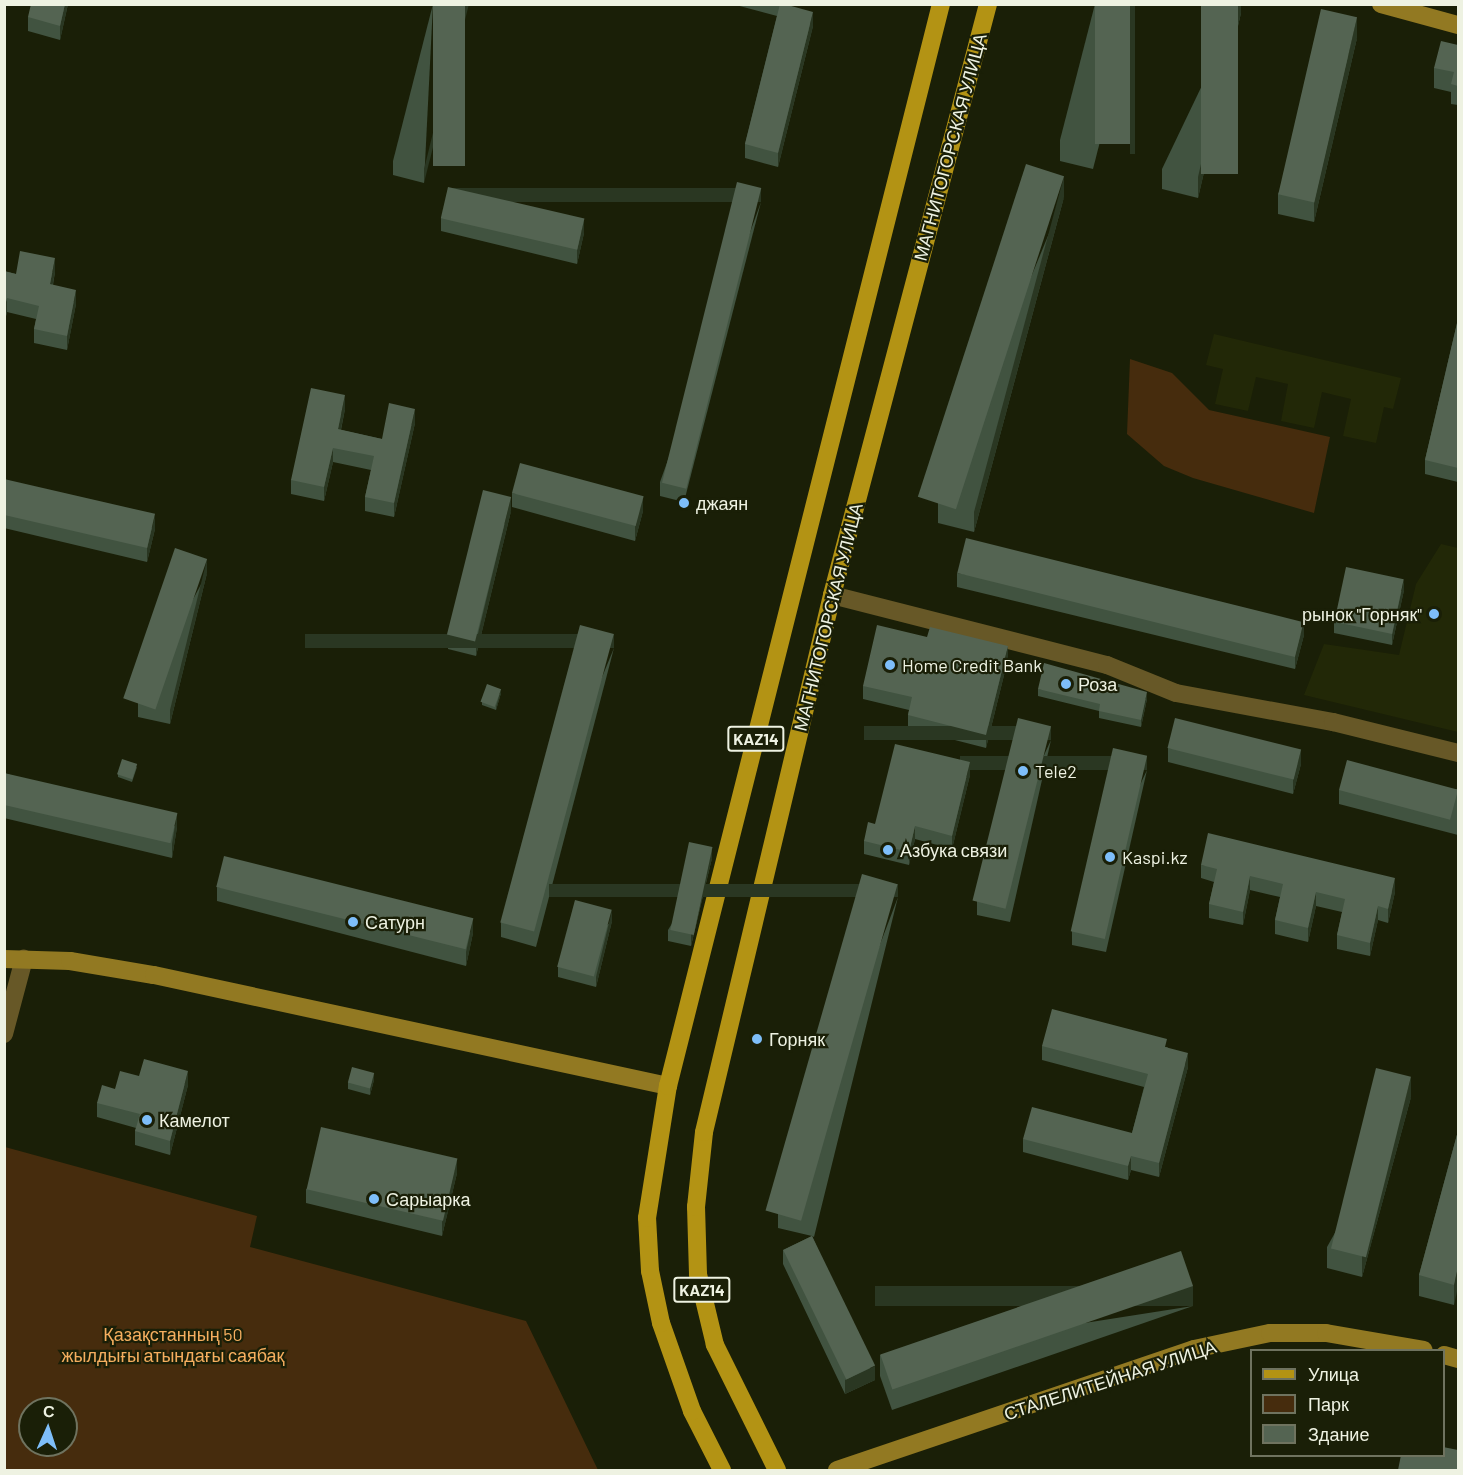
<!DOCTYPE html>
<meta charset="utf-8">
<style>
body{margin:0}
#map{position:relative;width:1463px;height:1475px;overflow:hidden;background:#1a1f07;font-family:Barlow,sans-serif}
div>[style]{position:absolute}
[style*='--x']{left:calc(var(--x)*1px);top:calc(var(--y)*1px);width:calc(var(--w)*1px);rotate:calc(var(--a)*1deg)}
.built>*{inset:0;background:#222807}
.green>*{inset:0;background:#462c0d}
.street>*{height:18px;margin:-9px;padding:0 9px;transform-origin:9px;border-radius:9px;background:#675827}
.secondary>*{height:18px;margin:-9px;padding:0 9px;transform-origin:9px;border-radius:9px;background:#927922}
.primary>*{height:18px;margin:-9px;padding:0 9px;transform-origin:9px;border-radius:9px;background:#b39314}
.wall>*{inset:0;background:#415340}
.shaded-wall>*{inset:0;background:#2a3722;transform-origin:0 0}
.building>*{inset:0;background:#546452;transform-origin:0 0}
.dots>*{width:16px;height:16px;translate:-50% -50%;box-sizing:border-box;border:3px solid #1a1f07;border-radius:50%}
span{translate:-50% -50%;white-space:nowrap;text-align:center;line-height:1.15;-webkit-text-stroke:4.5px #1a1f07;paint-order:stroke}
.shield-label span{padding:2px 4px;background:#1a1f07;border:2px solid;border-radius:4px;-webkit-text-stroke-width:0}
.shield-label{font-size:16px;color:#eef2e2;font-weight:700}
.street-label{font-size:18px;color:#eef2e2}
.poi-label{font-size:18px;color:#eef2e2}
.left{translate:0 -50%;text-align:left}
.right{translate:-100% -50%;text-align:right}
.park-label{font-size:18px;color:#f5ae5f}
.frame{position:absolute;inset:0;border:6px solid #eef2e2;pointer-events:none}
.legend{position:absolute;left:1250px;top:1349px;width:195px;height:108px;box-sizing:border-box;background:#1a1f07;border:2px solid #6f735f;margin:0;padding:8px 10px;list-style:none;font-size:18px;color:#eef2e2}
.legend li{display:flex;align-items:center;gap:12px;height:30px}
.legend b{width:30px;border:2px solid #6f735f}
.north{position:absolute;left:18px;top:1397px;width:60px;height:60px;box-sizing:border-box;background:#1a1f07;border:2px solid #6f735f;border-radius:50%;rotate:3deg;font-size:16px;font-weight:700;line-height:24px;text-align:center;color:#eef2e2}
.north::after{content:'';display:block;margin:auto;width:21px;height:27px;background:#7ebef9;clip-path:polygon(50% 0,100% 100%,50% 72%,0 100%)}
</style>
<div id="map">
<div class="built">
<i style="clip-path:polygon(1214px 334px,1401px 378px,1393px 409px,1384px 407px,1376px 443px,1343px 436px,1351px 399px,1322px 392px,1314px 428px,1281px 421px,1288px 384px,1256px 377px,1248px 411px,1215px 404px,1223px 369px,1206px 365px)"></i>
<i style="clip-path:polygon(1441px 544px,1458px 548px,1458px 732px,1304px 695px,1324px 644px,1399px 655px,1416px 584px)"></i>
</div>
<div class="green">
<i style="clip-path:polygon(1130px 359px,1172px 373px,1209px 410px,1330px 437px,1314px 513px,1193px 478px,1164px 466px,1127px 434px)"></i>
<i style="clip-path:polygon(evenodd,5px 1147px,257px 1216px,250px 1247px,526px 1321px,598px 1470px,5px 1470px,5px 1147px,30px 1409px,66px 1409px,66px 1445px,30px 1445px,30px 1409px)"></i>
</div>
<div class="street">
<i style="--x:832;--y:595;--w:284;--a:14.3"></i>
<i style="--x:1107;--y:665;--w:74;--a:22.1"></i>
<i style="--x:1176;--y:693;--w:160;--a:10.5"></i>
<i style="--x:1333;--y:722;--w:129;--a:13.9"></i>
<i style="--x:4;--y:1034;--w:78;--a:-75.1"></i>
</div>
<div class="secondary">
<i style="--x:1381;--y:4;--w:80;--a:15.3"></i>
<i style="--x:4;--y:959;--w:66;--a:1.7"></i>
<i style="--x:70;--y:961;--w:85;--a:9.5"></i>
<i style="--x:154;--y:975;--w:526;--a:12.19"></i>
<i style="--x:1444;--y:1355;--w:15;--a:16"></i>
<i style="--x:837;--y:1470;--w:377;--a:-18.7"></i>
<i style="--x:1194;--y:1349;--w:78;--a:-11.9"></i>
<i style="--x:1270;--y:1333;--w:56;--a:0"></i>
<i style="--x:1326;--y:1333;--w:99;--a:9.8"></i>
</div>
<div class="primary">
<i style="--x:722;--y:1470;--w:66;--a:-117"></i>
<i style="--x:692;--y:1411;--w:93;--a:-109.4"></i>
<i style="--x:661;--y:1323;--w:53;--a:-101.9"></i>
<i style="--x:650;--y:1271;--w:53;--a:-93.2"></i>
<i style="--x:647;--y:1218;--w:134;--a:-81"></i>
<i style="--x:668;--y:1086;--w:1116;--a:-75.84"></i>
<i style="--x:777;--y:1470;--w:140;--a:-116.4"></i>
<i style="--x:715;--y:1345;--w:73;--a:-103.5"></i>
<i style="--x:698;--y:1274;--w:67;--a:-91.7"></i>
<i style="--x:696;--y:1207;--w:75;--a:-83.9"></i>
<i style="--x:704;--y:1132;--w:552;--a:-76.59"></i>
<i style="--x:832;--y:595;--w:611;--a:-75.21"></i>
</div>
<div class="wall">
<i style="clip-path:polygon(68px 4px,60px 40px,28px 31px,28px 17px)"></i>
<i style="clip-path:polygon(433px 4px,424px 183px,393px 175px,393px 161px)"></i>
<i style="clip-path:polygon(732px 4px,784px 4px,813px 26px,778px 167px,745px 158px,745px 144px,777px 16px)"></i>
<i style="clip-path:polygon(1095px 4px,1135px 4px,1093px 169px,1060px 161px,1060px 140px)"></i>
<i style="clip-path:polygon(1241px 4px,1241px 13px,1198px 198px,1162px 189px,1162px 169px)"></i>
<i style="clip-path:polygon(1357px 38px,1314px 222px,1278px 214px,1278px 194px)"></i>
<i style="clip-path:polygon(1458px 45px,1458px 105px,1451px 104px,1451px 92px,1434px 88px,1434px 68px)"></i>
<i style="clip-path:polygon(1064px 197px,974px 532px,938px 523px,938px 503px)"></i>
<i style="clip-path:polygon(761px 202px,684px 502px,660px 496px,660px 482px)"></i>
<i style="clip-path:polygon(441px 218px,584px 233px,577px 264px,441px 231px)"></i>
<i style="clip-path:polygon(4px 271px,16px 274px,55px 272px,53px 285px,76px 304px,67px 350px,34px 343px,34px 329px,36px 319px,7px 312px,4px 324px)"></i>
<i style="clip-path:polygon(1458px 319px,1458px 482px,1425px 474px,1425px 460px)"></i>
<i style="clip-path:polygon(345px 409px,341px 430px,382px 439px,415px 423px,394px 517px,365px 511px,365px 497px,371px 470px,333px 462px,324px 501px,291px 494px,291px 480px)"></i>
<i style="clip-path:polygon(4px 479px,155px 529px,147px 562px,4px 528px)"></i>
<i style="clip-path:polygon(512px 493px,643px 511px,635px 541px,512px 507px)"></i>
<i style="clip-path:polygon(511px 511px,476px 656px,448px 649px,448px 635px)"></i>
<i style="clip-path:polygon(207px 573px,170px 724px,138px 717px,138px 703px)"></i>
<i style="clip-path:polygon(957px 573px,1304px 635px,1295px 669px,957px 587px)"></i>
<i style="clip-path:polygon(1404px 590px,1392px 645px,1334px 633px,1334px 622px)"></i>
<i style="clip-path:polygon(614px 648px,536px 947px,501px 937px,501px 923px)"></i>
<i style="clip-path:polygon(1008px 659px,986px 748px,908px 728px,908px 715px,909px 710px,863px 699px,863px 686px)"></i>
<i style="clip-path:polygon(1038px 689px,1147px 699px,1141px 727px,1099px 718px,1099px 711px,1038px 696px)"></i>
<i style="clip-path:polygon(501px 693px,496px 710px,482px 705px,482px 702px)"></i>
<i style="clip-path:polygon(1051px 740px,1010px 922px,977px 915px,977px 901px)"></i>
<i style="clip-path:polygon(1168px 748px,1301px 764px,1293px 794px,1168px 762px)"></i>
<i style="clip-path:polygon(137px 767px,132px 782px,118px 777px,118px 774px)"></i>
<i style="clip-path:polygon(1147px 770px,1106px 952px,1072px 945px,1072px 931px)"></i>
<i style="clip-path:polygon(4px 773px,177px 827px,172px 858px,4px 818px)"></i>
<i style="clip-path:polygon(970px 775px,952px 849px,915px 839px,909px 865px,864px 854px,864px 841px,875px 824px)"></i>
<i style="clip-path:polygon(1458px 789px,1458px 835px,1339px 804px,1339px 790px)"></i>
<i style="clip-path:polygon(712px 858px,691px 946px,668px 941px,668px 930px)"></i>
<i style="clip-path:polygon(1201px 865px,1395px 892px,1388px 923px,1378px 920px,1370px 956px,1337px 949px,1337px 935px,1342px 912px,1316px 906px,1308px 942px,1275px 934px,1275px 920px,1280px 897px,1250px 890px,1243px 925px,1209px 918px,1209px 904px,1214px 882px,1201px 878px)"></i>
<i style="clip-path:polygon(217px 887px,473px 933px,466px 966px,217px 901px)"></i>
<i style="clip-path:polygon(898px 897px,814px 1237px,812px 1236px,875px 1380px,845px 1394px,783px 1264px,783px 1250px,812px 1236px,778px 1228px,778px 1214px)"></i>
<i style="clip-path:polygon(612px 921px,596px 987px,558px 977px,558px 967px)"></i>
<i style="clip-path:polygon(1042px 1046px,1167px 1047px,1188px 1067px,1159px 1177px,1131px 1170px,1128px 1180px,1023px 1152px,1023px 1139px,1132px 1133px,1144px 1087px,1042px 1060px)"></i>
<i style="clip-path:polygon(139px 1076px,188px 1085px,170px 1155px,135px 1145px,135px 1131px,136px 1128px,97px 1117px,97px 1103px,115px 1089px)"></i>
<i style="clip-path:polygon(374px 1080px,370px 1095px,348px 1089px,348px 1082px)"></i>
<i style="clip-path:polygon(1411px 1097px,1362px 1277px,1327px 1268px,1327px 1247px)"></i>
<i style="clip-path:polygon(1458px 1131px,1454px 1305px,1419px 1296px,1419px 1275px)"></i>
<i style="clip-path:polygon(457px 1173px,442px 1236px,306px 1203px,306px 1189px)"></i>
<i style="clip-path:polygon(1193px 1306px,892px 1410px,880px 1376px,880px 1355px)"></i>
</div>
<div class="shaded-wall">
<i style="clip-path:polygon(65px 4px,68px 4px,60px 40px,60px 26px)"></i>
<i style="clip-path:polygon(465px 4px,469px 4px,424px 183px,424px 169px)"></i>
<i style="left:1130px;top:4px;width:5px;height:150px"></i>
<i style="clip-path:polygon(1238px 4px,1241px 4px,1241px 13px,1198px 198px,1198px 177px)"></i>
<i style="clip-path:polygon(813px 12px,813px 26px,778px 167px,778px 153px)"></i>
<i style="clip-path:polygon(1357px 17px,1357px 38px,1314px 222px,1314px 202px)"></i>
<i style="clip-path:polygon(1064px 176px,1064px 197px,974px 532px,974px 512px)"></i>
<i style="left:761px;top:188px;width:14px;height:310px;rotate:90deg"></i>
<i style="clip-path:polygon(584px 219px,584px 233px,577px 264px,577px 250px)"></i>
<i style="clip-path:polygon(55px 258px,55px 272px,50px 298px,50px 284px)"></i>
<i style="clip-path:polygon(76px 290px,76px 304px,67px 350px,67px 336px)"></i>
<i style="clip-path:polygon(7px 298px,7px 312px,4px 324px,4px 310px)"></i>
<i style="clip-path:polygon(345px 395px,345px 409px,338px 443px,338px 429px)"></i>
<i style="clip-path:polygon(415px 409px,415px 423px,394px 517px,394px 503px)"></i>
<i style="clip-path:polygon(333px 448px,333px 462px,324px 501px,324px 487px)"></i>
<i style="clip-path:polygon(511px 497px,511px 511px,476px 656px,476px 642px)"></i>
<i style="clip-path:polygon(643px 497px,643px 511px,635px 541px,635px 527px)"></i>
<i style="clip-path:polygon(155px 515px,155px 529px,147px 562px,147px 548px)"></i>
<i style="clip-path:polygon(207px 559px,207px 573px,170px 724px,170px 710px)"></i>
<i style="clip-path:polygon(1404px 579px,1404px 590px,1392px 645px,1392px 635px)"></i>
<i style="clip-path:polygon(1304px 621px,1304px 635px,1295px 669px,1295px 655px)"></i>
<i style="left:614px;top:634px;width:14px;height:309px;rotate:90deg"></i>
<i style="clip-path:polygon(1008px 646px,1008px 659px,986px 748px,986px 735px)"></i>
<i style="clip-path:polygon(501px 689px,501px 693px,496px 710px,496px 707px)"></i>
<i style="clip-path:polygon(1147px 692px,1147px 699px,1141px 727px,1141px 720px)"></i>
<i style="left:1051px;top:726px;width:14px;height:187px;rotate:90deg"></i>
<i style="clip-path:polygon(1301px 750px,1301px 764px,1293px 794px,1293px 780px)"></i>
<i style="left:1147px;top:756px;width:14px;height:187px;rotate:90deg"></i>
<i style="clip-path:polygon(970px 762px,970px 775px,952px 849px,952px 836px)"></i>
<i style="clip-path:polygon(177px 813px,177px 827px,172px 858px,172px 844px)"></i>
<i style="clip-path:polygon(915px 826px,915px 839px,909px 865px,909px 852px)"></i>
<i style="clip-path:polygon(712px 847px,712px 858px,691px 946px,691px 935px)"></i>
<i style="clip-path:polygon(1250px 876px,1250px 890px,1243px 925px,1243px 912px)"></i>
<i style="clip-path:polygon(1395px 878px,1395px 892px,1388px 923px,1388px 909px)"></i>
<i style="left:898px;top:884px;width:13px;height:349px;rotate:90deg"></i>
<i style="clip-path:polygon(1316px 892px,1316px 906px,1308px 942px,1308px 928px)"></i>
<i style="clip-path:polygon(1378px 906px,1378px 920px,1370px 956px,1370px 943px)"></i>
<i style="clip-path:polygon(612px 910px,612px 921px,596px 987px,596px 977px)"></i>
<i style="clip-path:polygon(473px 919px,473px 933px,466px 966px,466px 952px)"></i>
<i style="clip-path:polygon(1188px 1053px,1188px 1067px,1159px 1177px,1159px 1163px)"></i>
<i style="clip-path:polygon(188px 1071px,188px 1085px,170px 1155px,170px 1141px)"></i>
<i style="clip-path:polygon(374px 1073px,374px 1080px,370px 1095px,370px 1088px)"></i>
<i style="clip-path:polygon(1411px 1077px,1411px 1097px,1362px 1277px,1362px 1257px)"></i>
<i style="clip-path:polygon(1131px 1156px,1131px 1170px,1128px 1180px,1128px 1166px)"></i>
<i style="clip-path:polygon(457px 1159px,457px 1173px,442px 1236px,442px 1222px)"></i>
<i style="clip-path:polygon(1458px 1267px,1458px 1287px,1454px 1305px,1454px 1285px)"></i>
<i style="left:1193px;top:1286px;width:20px;height:318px;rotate:90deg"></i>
<i style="clip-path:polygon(875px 1366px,875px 1380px,845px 1394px,845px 1380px)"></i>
</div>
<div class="building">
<i style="clip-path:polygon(31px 4px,65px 4px,60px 26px,28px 17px)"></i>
<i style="left:433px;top:4px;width:32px;height:162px"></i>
<i style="clip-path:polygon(780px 4px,784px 4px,813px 12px,778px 153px,745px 144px)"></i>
<i style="left:1095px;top:4px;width:35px;height:140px"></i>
<i style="left:1201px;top:4px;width:37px;height:170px"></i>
<i style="left:1321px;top:9px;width:37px;height:190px;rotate:13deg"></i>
<i style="clip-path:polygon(1441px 41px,1458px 45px,1458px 86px,1451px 84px,1454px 72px,1434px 68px)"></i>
<i style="left:1026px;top:164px;width:40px;height:350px;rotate:18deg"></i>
<i style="left:737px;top:182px;width:25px;height:310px;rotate:14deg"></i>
<i style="left:448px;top:187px;width:140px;height:32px;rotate:13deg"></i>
<i style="clip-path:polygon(20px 251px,55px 258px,50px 284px,76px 290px,67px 336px,34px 329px,39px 306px,7px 298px,4px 310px,4px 271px,16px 274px)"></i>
<i style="clip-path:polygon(1458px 319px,1458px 468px,1425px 460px)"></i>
<i style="clip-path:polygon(311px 388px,345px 395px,338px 429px,382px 439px,389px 403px,415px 409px,394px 503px,365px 497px,374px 456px,333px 448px,324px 487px,291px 480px)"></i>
<i style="left:520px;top:463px;width:128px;height:31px;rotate:15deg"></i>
<i style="left:4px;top:479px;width:155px;height:35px;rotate:13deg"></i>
<i style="left:483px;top:490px;width:29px;height:149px;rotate:14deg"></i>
<i style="left:966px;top:538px;width:348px;height:36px;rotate:14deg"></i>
<i style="left:175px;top:548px;width:34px;height:159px;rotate:19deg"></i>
<i style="left:1346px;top:567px;width:59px;height:56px;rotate:12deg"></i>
<i style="left:580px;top:625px;width:35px;height:308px;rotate:15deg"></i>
<i style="clip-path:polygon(877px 625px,927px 637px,930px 627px,1008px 646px,986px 735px,908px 715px,912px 697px,863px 686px)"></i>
<i style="clip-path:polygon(1044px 663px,1147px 692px,1141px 720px,1099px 711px,1100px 704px,1038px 689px)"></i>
<i style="left:487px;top:684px;width:15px;height:19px;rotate:20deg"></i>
<i style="left:1018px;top:718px;width:34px;height:188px;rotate:14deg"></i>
<i style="left:1175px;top:718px;width:130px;height:31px;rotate:14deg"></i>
<i style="clip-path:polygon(895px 744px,970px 762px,952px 836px,915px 826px,909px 852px,864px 841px,868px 822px,875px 824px)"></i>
<i style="left:1113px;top:748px;width:35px;height:188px;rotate:13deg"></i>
<i style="left:122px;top:759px;width:16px;height:16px;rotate:18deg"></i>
<i style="left:1347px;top:760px;width:115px;height:31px;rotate:15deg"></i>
<i style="left:4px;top:773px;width:178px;height:31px;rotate:13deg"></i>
<i style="clip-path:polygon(1208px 833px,1395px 878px,1388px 909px,1378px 906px,1370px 943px,1337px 935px,1345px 899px,1316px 892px,1308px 928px,1275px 920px,1283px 884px,1250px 876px,1243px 912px,1209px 904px,1217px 869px,1201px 865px)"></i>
<i style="left:689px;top:842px;width:24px;height:90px;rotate:12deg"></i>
<i style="left:224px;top:856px;width:257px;height:32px;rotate:14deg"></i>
<i style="left:862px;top:874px;width:37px;height:350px;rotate:16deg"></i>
<i style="left:575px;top:900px;width:38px;height:69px;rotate:15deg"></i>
<i style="clip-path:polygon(1052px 1009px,1167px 1039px,1165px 1047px,1188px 1053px,1159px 1163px,1131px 1156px,1128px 1166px,1023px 1139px,1032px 1107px,1132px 1133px,1148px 1074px,1042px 1046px)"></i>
<i style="clip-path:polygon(144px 1059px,188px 1071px,170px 1141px,135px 1131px,140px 1114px,97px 1103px,102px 1085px,115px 1089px,120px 1071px,139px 1076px)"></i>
<i style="left:352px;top:1067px;width:23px;height:16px;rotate:15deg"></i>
<i style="left:1376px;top:1068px;width:36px;height:186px;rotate:14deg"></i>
<i style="left:321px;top:1127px;width:140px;height:64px;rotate:13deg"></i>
<i style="clip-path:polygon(1458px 1131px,1458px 1267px,1454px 1285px,1419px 1275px)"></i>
<i style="left:812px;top:1236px;width:144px;height:32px;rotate:64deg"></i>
<i style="left:1181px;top:1251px;width:37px;height:318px;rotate:71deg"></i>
<i style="clip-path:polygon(1443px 1447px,1458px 1450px,1458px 1470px,1398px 1470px,1401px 1455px,1443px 1455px)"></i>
</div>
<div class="dots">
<i style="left:684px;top:503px;background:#7ebef9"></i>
<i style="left:1434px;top:614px;background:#7ebef9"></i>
<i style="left:890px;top:665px;background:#7ebef9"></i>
<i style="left:1066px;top:684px;background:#7ebef9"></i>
<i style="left:1023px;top:771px;background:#7ebef9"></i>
<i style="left:888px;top:850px;background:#7ebef9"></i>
<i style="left:1110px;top:857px;background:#7ebef9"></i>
<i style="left:353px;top:922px;background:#7ebef9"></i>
<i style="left:757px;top:1039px;background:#7ebef9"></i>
<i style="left:147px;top:1120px;background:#7ebef9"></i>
<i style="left:374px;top:1199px;background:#7ebef9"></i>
</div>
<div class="shield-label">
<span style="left:756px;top:739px">KAZ14</span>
<span style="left:702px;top:1290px">KAZ14</span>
</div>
<div class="street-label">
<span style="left:950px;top:147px;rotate:-75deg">МАГНИТОГОРСКАЯ УЛИЦА</span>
<span style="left:828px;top:617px;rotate:-76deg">МАГНИТОГОРСКАЯ УЛИЦА</span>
<span style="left:1110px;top:1380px;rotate:-18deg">СТАЛЕЛИТЕЙНАЯ УЛИЦА</span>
</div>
<div class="poi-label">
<span class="left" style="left:696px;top:503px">джаян</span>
<span class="right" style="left:1422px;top:614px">рынок "Горняк"</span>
<span class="left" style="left:902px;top:665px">Home Credit Bank</span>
<span class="left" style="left:1078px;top:684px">Роза</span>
<span class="left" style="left:1035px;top:771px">Tele2</span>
<span class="left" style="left:900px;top:850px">Азбука связи</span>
<span class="left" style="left:1122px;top:857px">Kaspi.kz</span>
<span class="left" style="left:365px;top:922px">Сатурн</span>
<span class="left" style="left:769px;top:1039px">Горняк</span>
<span class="left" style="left:159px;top:1120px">Камелот</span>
<span class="left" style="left:386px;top:1199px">Сарыарка</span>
</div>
<div class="park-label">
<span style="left:173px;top:1345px">Қазақстанның 50<br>жылдығы атындағы саябақ</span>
</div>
<div class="frame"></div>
<ul class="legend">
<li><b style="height:8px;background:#b39314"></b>Улица</li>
<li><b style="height:16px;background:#462c0d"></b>Парк</li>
<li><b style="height:16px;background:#546452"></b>Здание</li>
</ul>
<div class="north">С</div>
</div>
